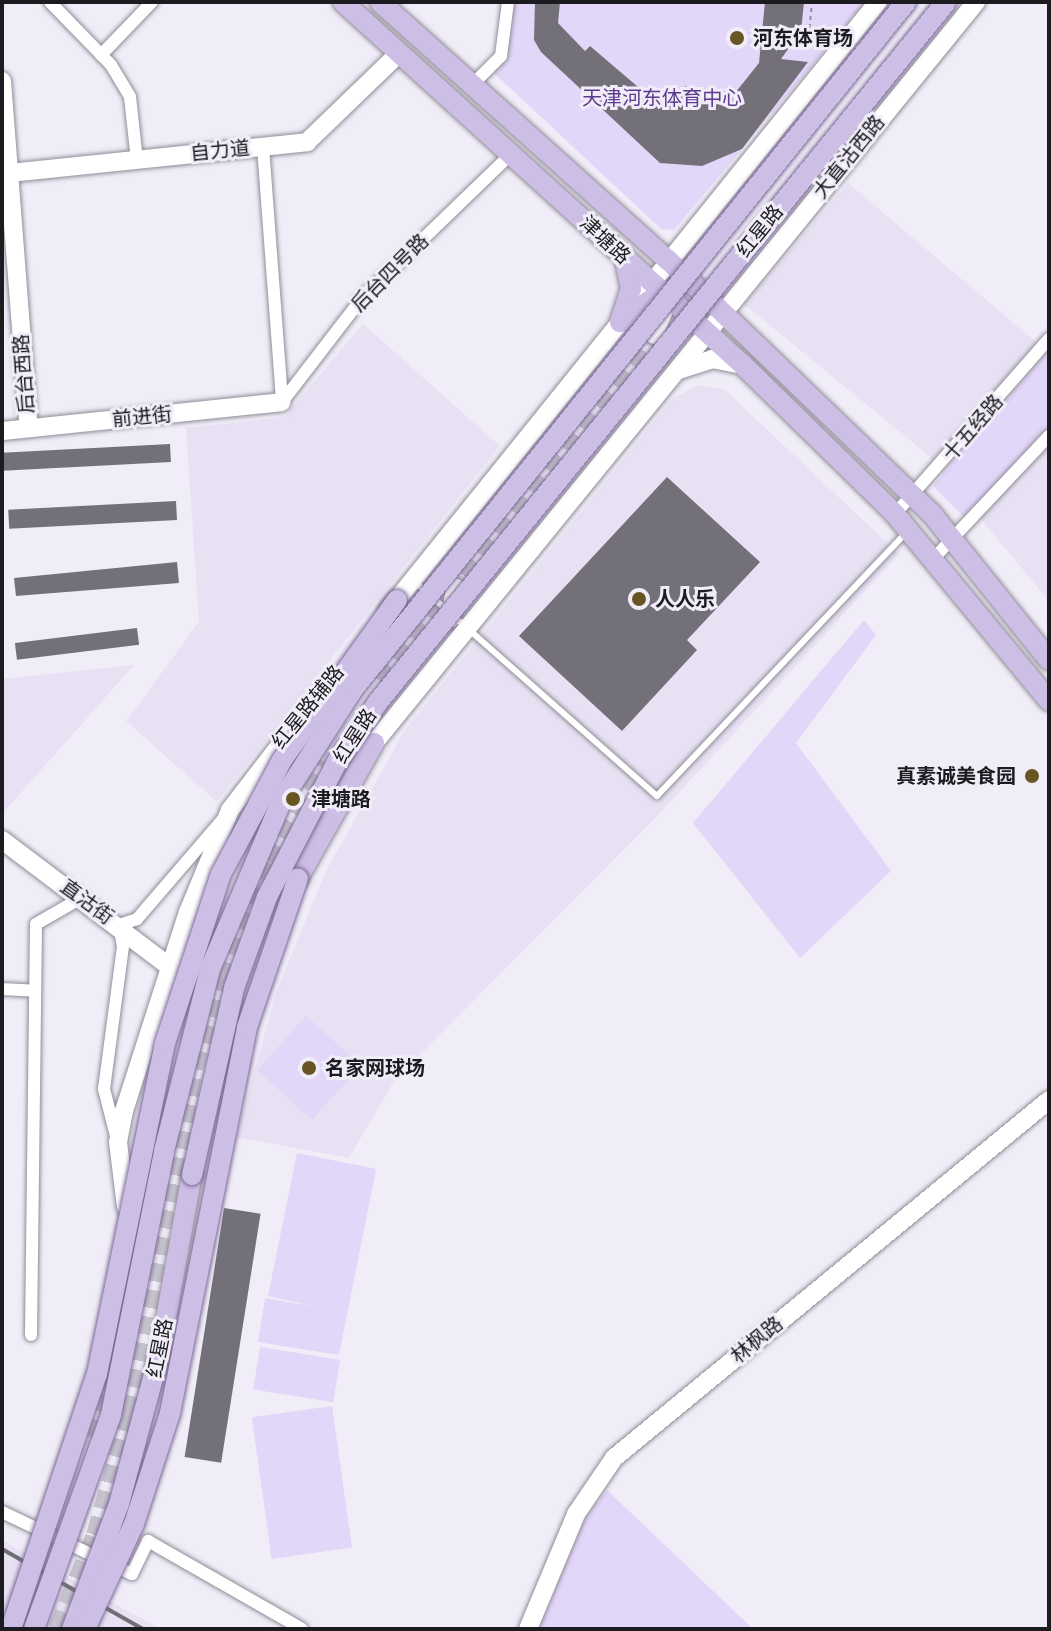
<!DOCTYPE html>
<meta charset="utf-8">
<style>
body{margin:0}
#map{position:relative;width:1051px;height:1631px;overflow:hidden;background:#f0edf8;font-family:Roboto,"Noto Sans SC",sans-serif}
div>[style]{position:absolute}
[style*='--x']{left:calc(var(--x)*1px);top:calc(var(--y)*1px);width:calc(var(--w)*1px);rotate:calc(var(--a)*1deg)}
.built>*{inset:0;background:#e7e1f3}
.green>*{inset:0;background:#e2d6f9;transform-origin:0 0}
.building>*{inset:0;background:#73707a;transform-origin:0 0}
.secondary-tunnel>*{height:18px;margin-top:-9px;transform-origin:0;background:repeating-linear-gradient(90deg,#c6c3cd 0 18px,transparent 0 27px)}
.path>*{height:2px;margin-top:-1px;transform-origin:0;background:repeating-linear-gradient(90deg,#939098 0 4px,transparent 0 8px)}
.roads{filter:drop-shadow(0 0 2px #908d97) drop-shadow(0 0 2px #908d97)}
.lane>*{height:6px;margin:-3px;padding:0 3px;transform-origin:3px;border-radius:3px;background:#fff}
.street>*{height:12px;margin:-6px;padding:0 6px;transform-origin:6px;border-radius:6px;background:#fff}
.secondary>*{height:18px;margin:-9px;padding:0 9px;transform-origin:9px;border-radius:9px;background:#fff}
.primary>*{height:20px;margin:-10px;padding:0 10px;transform-origin:10px;border-radius:10px;background:#cdbee5}
.rail>*{height:4px;margin:-2px;padding:0 2px;transform-origin:2px;border-radius:2px;background:#706e75}
.bridges{filter:drop-shadow(0 0 2px #796994) drop-shadow(0 0 2px #796994)}
.primary-bridge>*{height:20px;margin:-10px;padding:0 10px;transform-origin:10px;border-radius:10px;background:#cdbee5}
.dots>*{width:22px;height:22px;translate:-50% -50%;box-sizing:border-box;border:4px solid #f0edf8;border-radius:50%}
span{translate:-50% -50%;white-space:nowrap;text-align:center;line-height:1.15;-webkit-text-stroke:6px #f0edf8;paint-order:stroke}
.poi-label{font-size:20px;color:#1c1b1f;font-weight:700}
.left{translate:0 -50%;text-align:left}
.right{translate:-100% -50%;text-align:right}
.park-label{font-size:20px;color:#5e3a8d}
.street-label{font-size:20px;color:#1c1b1f}
.frame{position:absolute;inset:0;border:4px solid #1c1b1f;pointer-events:none}
</style>
<div id="map">
<div class="built">
<i style="clip-path:polygon(848px 183px,1049px 353px,1049px 601px,928px 455px,744px 304px)"></i>
<i style="clip-path:polygon(363px 324px,500px 446px,217px 802px,126px 721px,199px 622px,186px 428px,284px 417px)"></i>
<i style="clip-path:polygon(698px 385px,725px 390px,899px 554px,664px 809px,394px 1081px,349px 1158px,236px 1137px,277px 990px,326px 871px,405px 730px,672px 399px)"></i>
<i style="clip-path:polygon(134px 665px,2px 814px,2px 679px)"></i>
<i style="clip-path:polygon(2px 1540px,160px 1629px,2px 1629px)"></i>
</div>
<div class="green">
<i style="clip-path:polygon(504px 2px,865px 2px,674px 230px,661px 229px,494px 73px)"></i>
<i style="clip-path:polygon(1049px 351px,1049px 432px,965px 518px,933px 486px)"></i>
<i style="clip-path:polygon(864px 620px,876px 635px,796px 743px,891px 871px,800px 958px,693px 823px)"></i>
<i style="left:306px;top:1016px;width:74px;height:73px;rotate:42deg"></i>
<i style="clip-path:polygon(297px 1153px,376px 1169px,339px 1355px,258px 1342px,265px 1298px,317px 1307px,268px 1296px)"></i>
<i style="left:260px;top:1347px;width:81px;height:43px;rotate:9deg"></i>
<i style="left:332px;top:1406px;width:143px;height:81px;rotate:82deg"></i>
<i style="clip-path:polygon(607px 1490px,753px 1629px,538px 1629px,581px 1522px)"></i>
</div>
<div class="building">
<i style="clip-path:polygon(535px 2px,560px 2px,558px 23px,585px 51px,590px 46px,658px 104px,686px 86px,735px 93px,759px 63px,765px 2px,804px 2px,801px 31px,781px 59px,808px 62px,742px 149px,702px 166px,660px 163px,541px 52px,534px 40px)"></i>
<i style="left:170px;top:444px;width:18px;height:168px;rotate:87deg"></i>
<i style="clip-path:polygon(667px 477px,760px 562px,687px 640px,697px 650px,622px 731px,519px 636px)"></i>
<i style="left:176px;top:501px;width:19px;height:168px;rotate:87deg"></i>
<i style="clip-path:polygon(177px 562px,179px 583px,16px 596px,14px 578px)"></i>
<i style="left:137px;top:628px;width:17px;height:123px;rotate:83deg"></i>
<i style="left:224px;top:1208px;width:37px;height:252px;rotate:9deg"></i>
</div>
<div class="secondary-tunnel">
<i style="--x:382;--y:683;--w:442;--a:-52"></i>
<i style="--x:114;--y:1353;--w:75;--a:-81.5"></i>
<i style="--x:94;--y:1438;--w:58;--a:-75"></i>
<i style="--x:57;--y:1629;--w:101;--a:-68"></i>
<i style="--x:95;--y:1535;--w:126;--a:-73.9"></i>
<i style="--x:130;--y:1414;--w:352;--a:-79.5"></i>
<i style="--x:194;--y:1068;--w:93;--a:-73.7"></i>
<i style="--x:220;--y:979;--w:127;--a:-67.9"></i>
<i style="--x:268;--y:861;--w:114;--a:-58.3"></i>
</div>
<div class="path">
<i style="--x:808;--y:44;--w:42;--a:-84.6"></i>
</div>
<div class="roads">
<div class="lane">
<i style="--x:414;--y:581;--w:324;--a:41.5"></i>
<i style="--x:657;--y:796;--w:364;--a:-46.6"></i>
</div>
<div class="street">
<i style="--x:50;--y:2;--w:88;--a:45.9"></i>
<i style="--x:111;--y:65;--w:37;--a:59"></i>
<i style="--x:130;--y:97;--w:63;--a:83.7"></i>
<i style="--x:101;--y:55;--w:74;--a:-46.1"></i>
<i style="--x:471;--y:86;--w:42;--a:-45"></i>
<i style="--x:501;--y:56;--w:54;--a:-82.6"></i>
<i style="--x:263;--y:147;--w:256;--a:85.7"></i>
<i style="--x:282;--y:402;--w:133;--a:-52.4"></i>
<i style="--x:363;--y:297;--w:207;--a:-44"></i>
<i style="--x:895;--y:514;--w:233;--a:-48.7"></i>
<i style="--x:934;--y:558;--w:168;--a:-46.7"></i>
<i style="--x:2;--y:989;--w:33;--a:3"></i>
<i style="--x:116;--y:1136;--w:49;--a:-104.3"></i>
<i style="--x:104;--y:1089;--w:143;--a:-82.4"></i>
<i style="--x:123;--y:947;--w:22;--a:-100"></i>
<i style="--x:119;--y:925;--w:19;--a:-18"></i>
<i style="--x:137;--y:919;--w:132;--a:-49.3"></i>
<i style="--x:31;--y:1335;--w:411;--a:-89.3"></i>
<i style="--x:36;--y:924;--w:52;--a:-30"></i>
<i style="--x:2;--y:1512;--w:144;--a:25.5"></i>
<i style="--x:132;--y:1574;--w:37;--a:-64"></i>
<i style="--x:148;--y:1541;--w:177;--a:29.7"></i>
</div>
<div class="secondary">
<i style="--x:2;--y:81;--w:348;--a:85.6"></i>
<i style="--x:9;--y:173;--w:300;--a:-5.9"></i>
<i style="--x:307;--y:142;--w:125;--a:-44"></i>
<i style="--x:654;--y:335;--w:37;--a:-68"></i>
<i style="--x:679;--y:370;--w:35;--a:-18"></i>
<i style="--x:712;--y:359;--w:32;--a:11"></i>
<i style="--x:2;--y:431;--w:281;--a:-5.9"></i>
<i style="--x:388;--y:611;--w:782;--a:-51.18"></i>
<i style="--x:450;--y:619;--w:32;--a:-81"></i>
<i style="--x:374;--y:743;--w:955;--a:-50.91"></i>
<i style="--x:2;--y:840;--w:211;--a:37.1"></i>
<i style="--x:126;--y:1207;--w:65;--a:-97"></i>
<i style="--x:118;--y:1142;--w:32;--a:-79"></i>
<i style="--x:124;--y:1111;--w:209;--a:-72.2"></i>
<i style="--x:188;--y:912;--w:110;--a:-67.6"></i>
<i style="--x:230;--y:810;--w:149;--a:-52.4"></i>
<i style="--x:528;--y:1629;--w:125;--a:-67.3"></i>
<i style="--x:576;--y:1514;--w:68;--a:-55.8"></i>
<i style="--x:614;--y:1458;--w:563;--a:-39.45"></i>
</div>
<div class="primary">
<i style="--x:343;--y:2;--w:540;--a:42.22"></i>
<i style="--x:743;--y:365;--w:213;--a:44.4"></i>
<i style="--x:895;--y:514;--w:242;--a:50.5"></i>
<i style="--x:380;--y:2;--w:387;--a:41.9"></i>
<i style="--x:668;--y:260;--w:366;--a:43.9"></i>
<i style="--x:932;--y:514;--w:187;--a:51.3"></i>
<i style="--x:620;--y:322;--w:36;--a:-36"></i>
<i style="--x:649;--y:301;--w:26;--a:-4"></i>
<i style="--x:620;--y:322;--w:35;--a:-72"></i>
<i style="--x:631;--y:289;--w:33;--a:-102"></i>
<i style="--x:298;--y:878;--w:155;--a:-60.6"></i>
<i style="--x:160;--y:1352;--w:180;--a:-79.8"></i>
</div>
</div>
<div class="rail">
<i style="--x:2;--y:1549;--w:162;--a:29.6"></i>
</div>
<div class="bridges">
<div class="primary-bridge">
<i style="--x:192;--y:1175;--w:192;--a:-77.3"></i>
<i style="--x:234;--y:988;--w:97;--a:-70.1"></i>
<i style="--x:267;--y:897;--w:152;--a:-62.6"></i>
<i style="--x:337;--y:762;--w:73;--a:-55.7"></i>
<i style="--x:378;--y:702;--w:901;--a:-50.94"></i>
<i style="--x:11;--y:1629;--w:269;--a:-71.4"></i>
<i style="--x:97;--y:1374;--w:338;--a:-78.4"></i>
<i style="--x:165;--y:1043;--w:178;--a:-71.7"></i>
<i style="--x:221;--y:874;--w:129;--a:-61.8"></i>
<i style="--x:282;--y:760;--w:197;--a:-54.3"></i>
<i style="--x:34;--y:1629;--w:227;--a:-70.2"></i>
<i style="--x:111;--y:1415;--w:269;--a:-78.6"></i>
<i style="--x:164;--y:1151;--w:188;--a:-75.8"></i>
<i style="--x:210;--y:969;--w:186;--a:-66.9"></i>
<i style="--x:283;--y:798;--w:131;--a:-57.2"></i>
<i style="--x:354;--y:688;--w:881;--a:-51.18"></i>
<i style="--x:72;--y:1629;--w:134;--a:-69.4"></i>
<i style="--x:119;--y:1504;--w:157;--a:-74.9"></i>
<i style="--x:85;--y:1629;--w:116;--a:-65"></i>
<i style="--x:134;--y:1524;--w:117;--a:-72"></i>
<i style="--x:170;--y:1413;--w:394;--a:-78.7"></i>
<i style="--x:247;--y:1027;--w:157;--a:-71.1"></i>
</div>
</div>
<div class="dots">
<i style="left:737px;top:38px;background:#675624"></i>
<i style="left:639px;top:599px;background:#675624"></i>
<i style="left:1032px;top:776px;background:#675624"></i>
<i style="left:293px;top:799px;background:#675624"></i>
<i style="left:309px;top:1068px;background:#675624"></i>
</div>
<div class="poi-label">
<span class="left" style="left:753px;top:38px">河东体育场</span>
<span class="left" style="left:655px;top:599px">人人乐</span>
<span class="right" style="left:1016px;top:776px">真素诚美食园</span>
<span class="left" style="left:311px;top:799px">津塘路</span>
<span class="left" style="left:325px;top:1068px">名家网球场</span>
</div>
<div class="park-label">
<span style="left:662px;top:98px">天津河东体育中心</span>
</div>
<div class="street-label">
<span style="left:220px;top:151px;rotate:-6deg">自力道</span>
<span style="left:849px;top:157px;rotate:-51deg">大直沽西路</span>
<span style="left:760px;top:231px;rotate:-51deg">红星路</span>
<span style="left:605px;top:240px;rotate:43deg">津塘路</span>
<span style="left:390px;top:273px;rotate:-45deg">后台四号路</span>
<span style="left:24px;top:374px;rotate:-94deg">后台西路</span>
<span style="left:142px;top:417px;rotate:-6deg">前进街</span>
<span style="left:973px;top:428px;rotate:-49deg">十五经路</span>
<span style="left:308px;top:707px;rotate:-51deg">红星路辅路</span>
<span style="left:355px;top:736px;rotate:-57deg">红星路</span>
<span style="left:87px;top:902px;rotate:36deg">直沽街</span>
<span style="left:757px;top:1340px;rotate:-39deg">林枫路</span>
<span style="left:160px;top:1348px;rotate:-79deg">红星路</span>
</div>
<div class="frame"></div>
</div>
